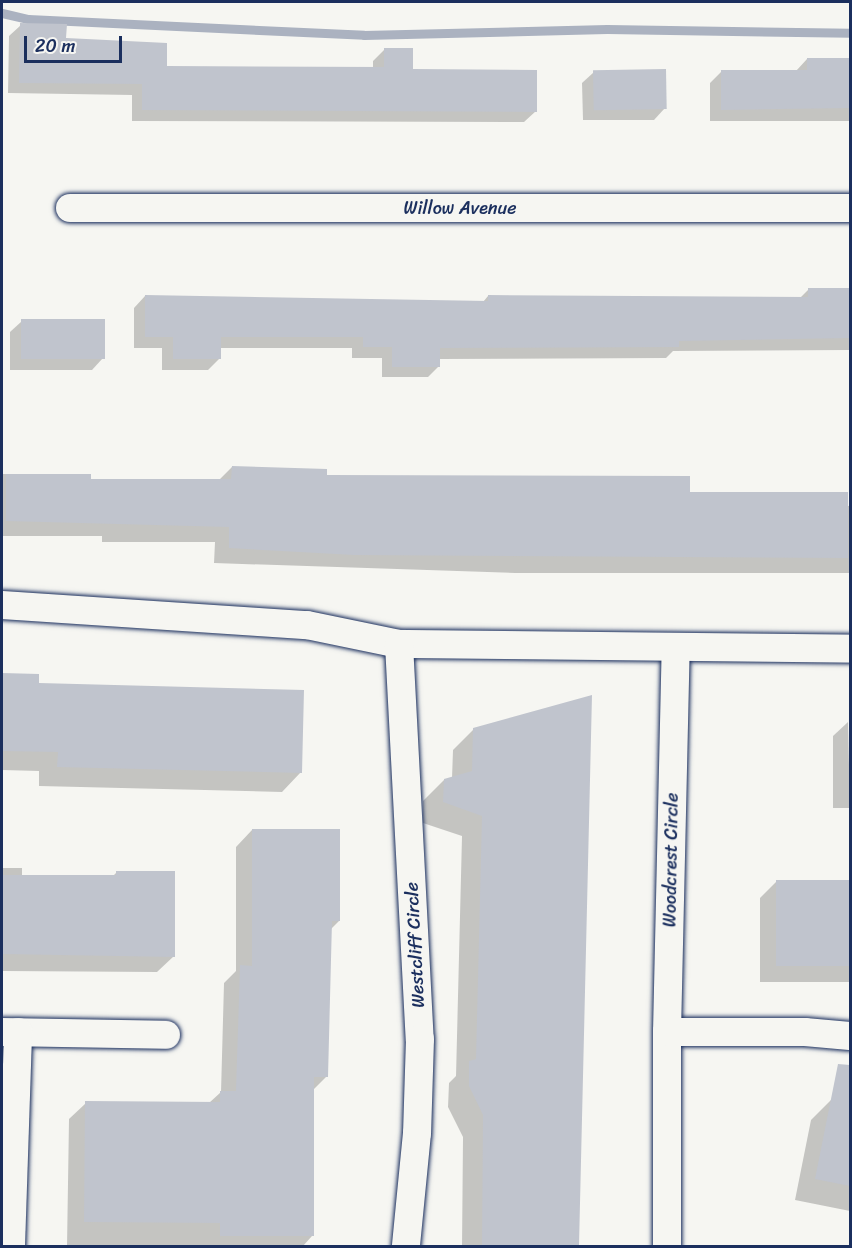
<!DOCTYPE html>
<style>
body{margin:0}
#map{position:relative;width:852px;height:1248px;overflow:hidden;background:#f6f6f2;font-family:Sriracha,sans-serif}
div>[style]{position:absolute}
[style*='--x']{left:calc(var(--x)*1px);top:calc(var(--y)*1px);width:calc(var(--w)*1px);rotate:calc(var(--a)*1deg)}
.shadow>*{inset:0;background:#0003}
.stream>*{height:9px;margin:-4.5px;padding:0 4.5px;transform-origin:4.5px;border-radius:4.5px;background:#abb2c0}
.building>*{inset:0;background:#c0c4cd;transform-origin:0 0}
.roads{filter:drop-shadow(0 0 2px #1b2f5e) drop-shadow(0 0 2px #1b2f5e)}
.street>*{height:28px;margin:-14px;padding:0 14px;transform-origin:14px;border-radius:14px;background:#f6f6f2}
span{translate:-50% -50%;white-space:nowrap;text-align:center;line-height:1.15;-webkit-text-stroke:4.5px #f6f6f2;paint-order:stroke}
.street-label{font-size:18px;color:#1b2f5e}
.frame{position:absolute;inset:0;border:3px solid #1b2f5e;pointer-events:none}
.scale{position:absolute;left:24px;top:36px;width:98px;height:27px;box-sizing:border-box;border:3px solid #1b2f5e;border-top:0;padding-left:8px;font-size:18px;line-height:21px;white-space:nowrap;color:#1b2f5e;-webkit-text-stroke:4px #f6f6f2;paint-order:stroke}
</style>
<div id="map">
<div class="shadow">
<i style="clip-path:polygon(21px 25px,166px 68px,373px 69px,373px 61px,384px 50px,412px 71px,536px 111px,524px 122px,132px 121px,132px 95px,8px 93px,9px 36px)"></i>
<i style="clip-path:polygon(807px 59px,850px 59px,850px 121px,710px 121px,710px 83px,721px 72px,796px 71px)"></i>
<i style="clip-path:polygon(594px 72px,665px 108px,654px 120px,583px 120px,582px 83px)"></i>
<i style="clip-path:polygon(808px 290px,850px 290px,850px 350px,673px 351px,666px 358px,439px 359px,439px 366px,428px 377px,382px 377px,382px 358px,352px 358px,352px 348px,220px 348px,220px 358px,208px 370px,162px 370px,162px 348px,134px 348px,134px 308px,145px 296px,483px 302px,488px 296px,800px 298px)"></i>
<i style="clip-path:polygon(22px 321px,103px 358px,92px 370px,10px 370px,10px 332px)"></i>
<i style="clip-path:polygon(232px 467px,326px 477px,850px 506px,850px 573px,515px 573px,214px 563px,215px 542px,102px 542px,102px 536px,2px 536px,2px 474px,89px 475px,89px 480px,219px 480px)"></i>
<i style="clip-path:polygon(2px 675px,38px 676px,37px 685px,301px 772px,282px 792px,39px 786px,39px 771px,2px 770px)"></i>
<i style="clip-path:polygon(591px 697px,578px 1246px,462px 1246px,463px 1137px,448px 1107px,449px 1083px,456px 1076px,462px 836px,423px 823px,423px 801px,444px 780px,452px 778px,453px 750px,474px 729px)"></i>
<i style="clip-path:polygon(848px 722px,850px 808px,833px 808px,833px 736px)"></i>
<i style="clip-path:polygon(252px 830px,339px 921px,331px 929px,326px 1077px,312px 1091px,312px 1236px,303px 1246px,67px 1246px,69px 1119px,86px 1103px,209px 1103px,221px 1092px,224px 983px,236px 971px,236px 847px)"></i>
<i style="clip-path:polygon(2px 868px,22px 868px,22px 877px,112px 877px,116px 873px,174px 956px,157px 972px,2px 971px)"></i>
<i style="clip-path:polygon(777px 881px,850px 881px,850px 982px,760px 982px,760px 898px)"></i>
<i style="clip-path:polygon(832px 1099px,850px 1103px,850px 1211px,795px 1200px,811px 1120px)"></i>
</div>
<div class="stream">
<i style="--x:2;--y:13;--w:27;--a:13"></i>
<i style="--x:28;--y:19;--w:336;--a:2.7"></i>
<i style="--x:364;--y:35;--w:243;--a:-1.4"></i>
<i style="--x:607;--y:29;--w:243;--a:0.9"></i>
</div>
<div class="building">
<i style="clip-path:polygon(20px 23px,67px 24px,66px 38px,167px 43px,167px 66px,384px 67px,384px 48px,413px 48px,413px 69px,537px 70px,537px 112px,142px 110px,142px 84px,19px 83px)"></i>
<i style="clip-path:polygon(807px 58px,850px 58px,850px 108px,721px 110px,721px 70px,807px 70px)"></i>
<i style="left:666px;top:69px;width:40px;height:73px;rotate:89deg"></i>
<i style="clip-path:polygon(808px 288px,850px 288px,850px 338px,679px 341px,679px 347px,440px 348px,440px 367px,392px 367px,392px 347px,363px 347px,363px 337px,221px 337px,221px 359px,173px 359px,173px 337px,145px 337px,145px 295px,488px 301px,488px 295px,808px 297px)"></i>
<i style="left:21px;top:319px;width:84px;height:40px"></i>
<i style="clip-path:polygon(232px 466px,327px 469px,327px 475px,690px 476px,690px 492px,848px 492px,848px 558px,354px 555px,229px 548px,229px 527px,6px 521px,6px 474px,91px 474px,91px 479px,231px 479px)"></i>
<i style="clip-path:polygon(2px 673px,39px 674px,39px 683px,304px 690px,302px 773px,57px 767px,58px 752px,2px 751px)"></i>
<i style="clip-path:polygon(592px 695px,579px 1246px,482px 1246px,483px 1115px,469px 1086px,469px 1061px,476px 1059px,482px 816px,443px 802px,444px 779px,472px 771px,473px 728px)"></i>
<i style="clip-path:polygon(252px 829px,340px 829px,340px 921px,332px 921px,328px 1077px,314px 1077px,314px 1236px,220px 1236px,220px 1223px,84px 1222px,85px 1101px,220px 1102px,220px 1091px,236px 1091px,240px 965px,252px 966px)"></i>
<i style="clip-path:polygon(116px 871px,175px 871px,175px 957px,2px 954px,2px 875px,116px 875px)"></i>
<i style="left:776px;top:880px;width:74px;height:86px"></i>
<i style="clip-path:polygon(838px 1064px,850px 1065px,850px 1186px,815px 1179px)"></i>
</div>
<div class="roads">
<div class="street">
<i style="--x:70;--y:208;--w:780;--a:0"></i>
<i style="--x:2;--y:605;--w:306;--a:3.8"></i>
<i style="--x:307;--y:625;--w:94;--a:11.7"></i>
<i style="--x:399;--y:644;--w:451;--a:0.6"></i>
<i style="--x:399;--y:644;--w:396;--a:87"></i>
<i style="--x:420;--y:1039;--w:94;--a:91.8"></i>
<i style="--x:417;--y:1133;--w:114;--a:95.6"></i>
<i style="--x:2;--y:1032;--w:164;--a:1"></i>
<i style="--x:667;--y:1032;--w:138;--a:0"></i>
<i style="--x:805;--y:1032;--w:45;--a:5.1"></i>
<i style="--x:11;--y:1246;--w:214;--a:-88.1"></i>
<i style="--x:667;--y:1246;--w:214;--a:-90"></i>
<i style="--x:667;--y:1032;--w:385;--a:-88.7"></i>
</div>
</div>
<div class="street-label">
<span style="left:460px;top:208px">Willow Avenue</span>
<span style="left:671px;top:860px;rotate:-89deg">Woodcrest Circle</span>
<span style="left:415px;top:945px;rotate:-93deg">Westcliff Circle</span>
</div>
<div class="frame"></div>
<div class="scale">20 m</div>
</div>
